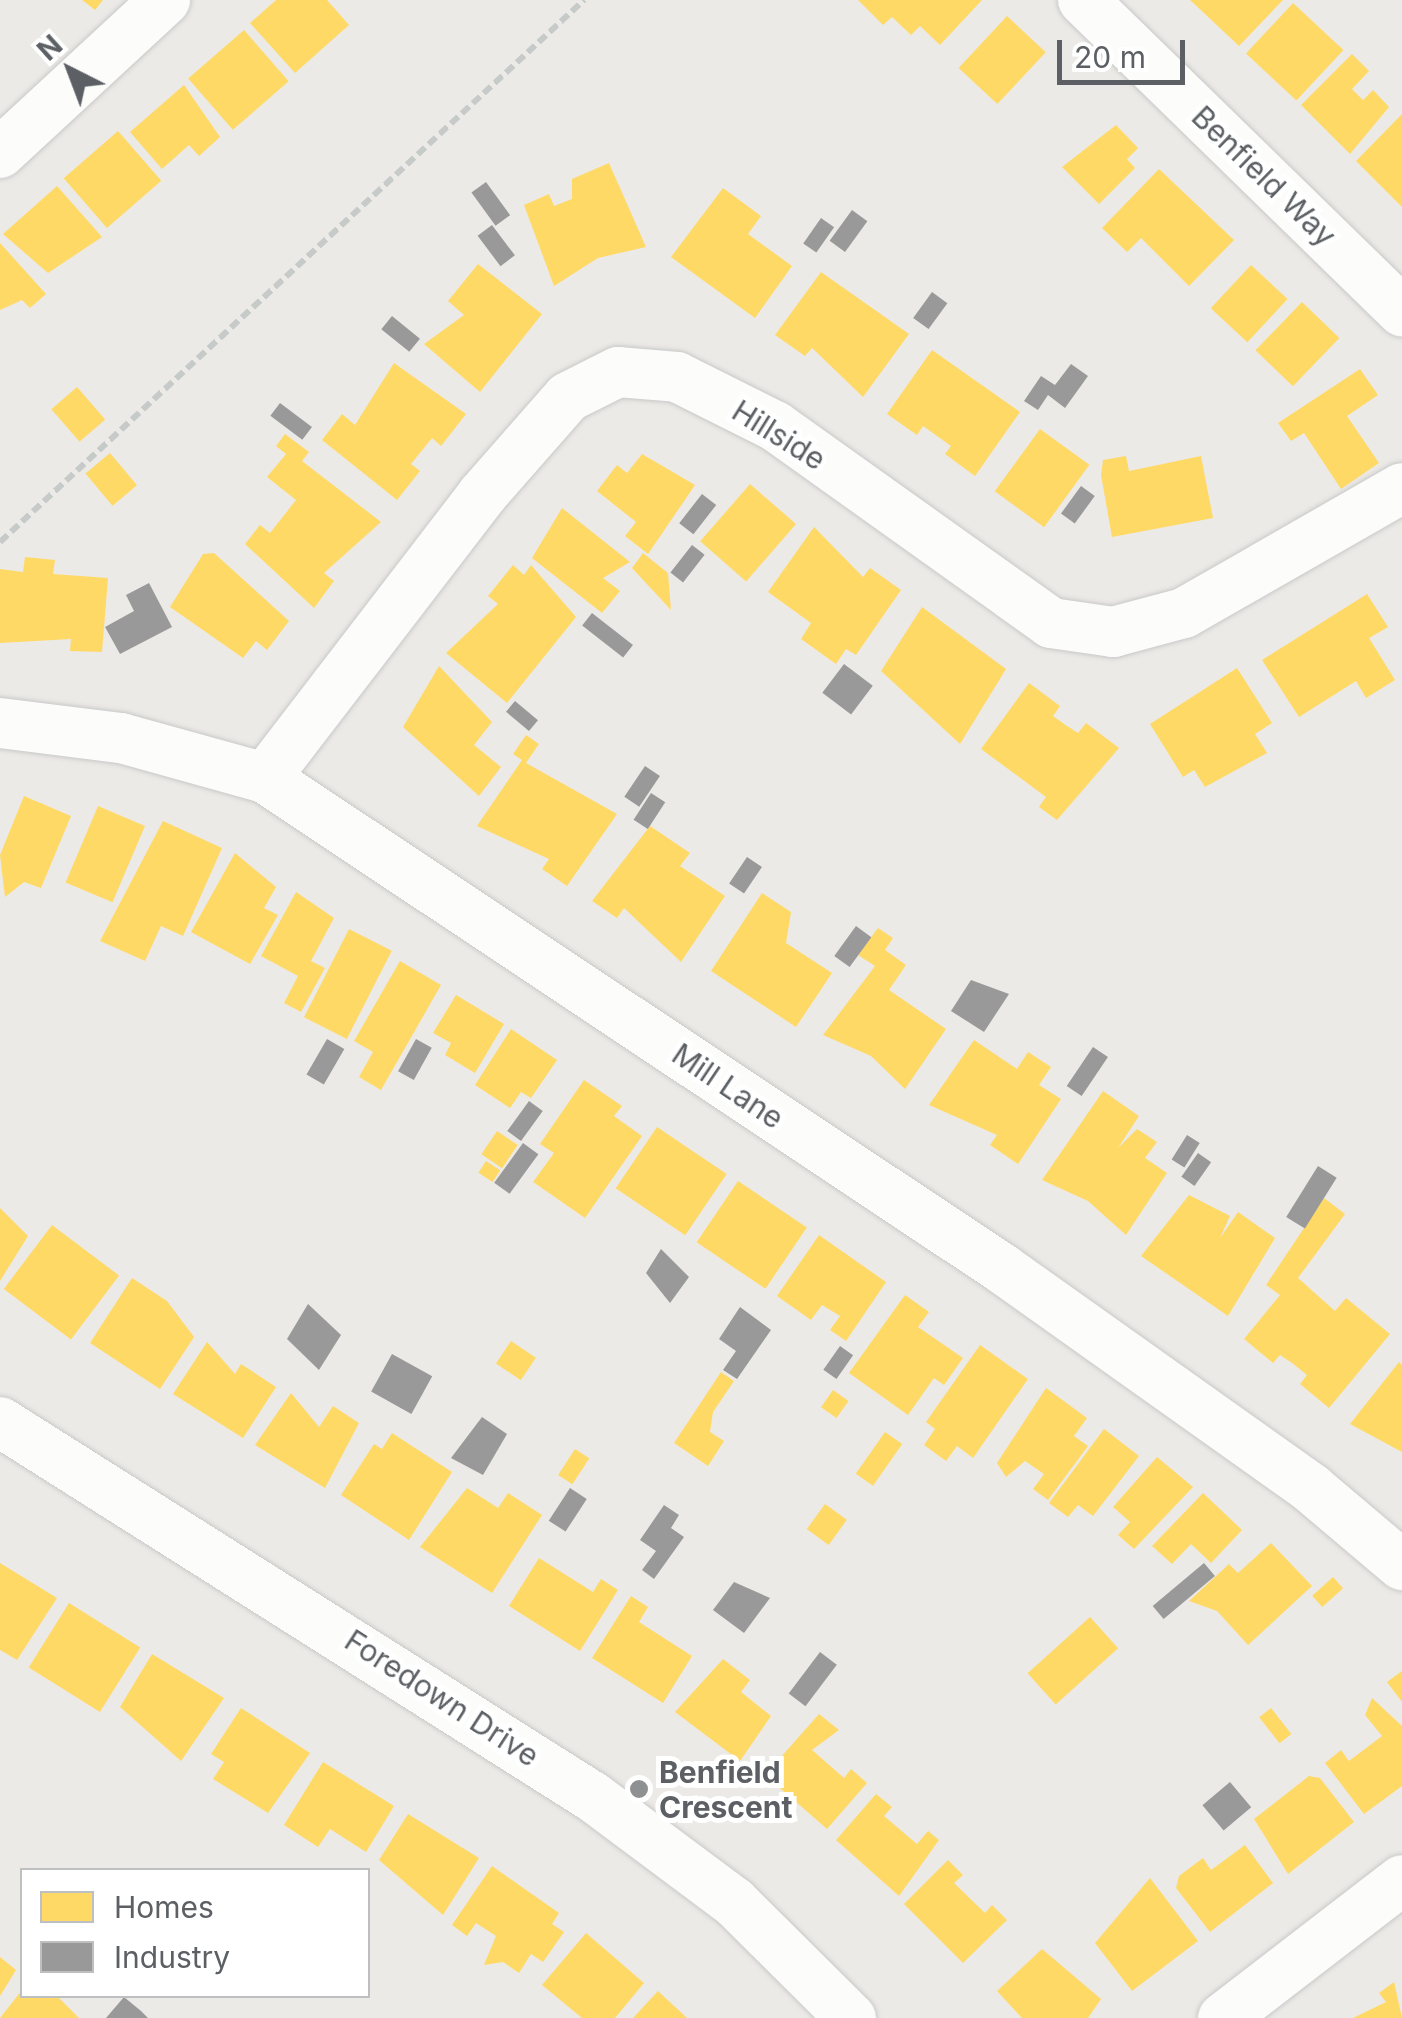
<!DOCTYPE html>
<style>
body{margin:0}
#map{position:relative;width:1402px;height:2018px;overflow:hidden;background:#eceae7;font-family:Inter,sans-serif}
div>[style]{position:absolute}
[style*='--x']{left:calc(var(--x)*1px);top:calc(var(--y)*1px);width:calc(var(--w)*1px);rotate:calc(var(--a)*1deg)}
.homes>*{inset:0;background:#ffd966;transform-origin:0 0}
.industry>*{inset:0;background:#999;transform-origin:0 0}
.path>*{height:6px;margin-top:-3px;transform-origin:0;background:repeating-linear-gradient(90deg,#c6cac8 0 10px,transparent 0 15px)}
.roads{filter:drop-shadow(0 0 2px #c8c9c8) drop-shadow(0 0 2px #c8c9c8)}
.minor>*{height:50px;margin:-25px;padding:0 25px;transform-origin:25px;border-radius:25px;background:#fcfcfb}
.dots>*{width:28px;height:28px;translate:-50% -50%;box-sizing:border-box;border:5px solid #fff;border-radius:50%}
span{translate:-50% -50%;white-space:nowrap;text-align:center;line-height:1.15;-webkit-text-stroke:10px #fff;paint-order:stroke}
.street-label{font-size:30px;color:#5c6064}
.poi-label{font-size:30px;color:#5c6064;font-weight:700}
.left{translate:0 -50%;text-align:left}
.legend{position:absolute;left:20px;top:1868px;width:350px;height:130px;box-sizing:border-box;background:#fff;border:2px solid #bebfc1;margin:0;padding:12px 18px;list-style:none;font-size:30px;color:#5c6064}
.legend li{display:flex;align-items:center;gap:20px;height:50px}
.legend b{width:50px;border:2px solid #bebfc1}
.north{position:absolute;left:20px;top:20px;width:100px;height:100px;-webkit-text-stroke:8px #fff;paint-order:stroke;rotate:318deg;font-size:28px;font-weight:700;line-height:40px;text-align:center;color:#5c6064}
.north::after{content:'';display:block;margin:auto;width:35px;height:45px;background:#5c6064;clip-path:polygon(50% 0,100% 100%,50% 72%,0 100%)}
.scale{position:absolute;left:1057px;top:40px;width:128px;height:45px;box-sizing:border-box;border:5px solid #5c6064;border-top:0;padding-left:12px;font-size:30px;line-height:35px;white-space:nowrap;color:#5c6064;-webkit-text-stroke:8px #fff;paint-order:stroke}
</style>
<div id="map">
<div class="homes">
<i style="clip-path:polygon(82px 0,103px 0,95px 10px)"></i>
<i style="clip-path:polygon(276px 0,327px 0,349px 25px,295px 73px,250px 23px)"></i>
<i style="clip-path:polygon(858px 0,982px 0,940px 45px,920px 26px,911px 35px,892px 17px,883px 25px)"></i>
<i style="clip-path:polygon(1190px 0,1283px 0,1239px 46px)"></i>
<i style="left:1293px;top:3px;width:69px;height:69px;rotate:43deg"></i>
<i style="left:1007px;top:16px;width:53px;height:71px;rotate:43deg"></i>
<i style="left:244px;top:30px;width:68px;height:74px;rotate:49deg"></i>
<i style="clip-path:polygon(1352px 54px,1369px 71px,1352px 89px,1363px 100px,1373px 90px,1389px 107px,1350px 154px,1301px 105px)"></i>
<i style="clip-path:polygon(184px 85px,220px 137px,199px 156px,189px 145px,162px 169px,130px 132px)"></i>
<i style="clip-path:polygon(1402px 114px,1402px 207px,1356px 161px)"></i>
<i style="clip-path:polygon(1116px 125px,1138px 148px,1127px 159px,1135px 168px,1099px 204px,1062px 167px)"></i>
<i style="left:118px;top:131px;width:66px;height:72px;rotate:49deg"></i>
<i style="clip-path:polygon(609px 163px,646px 247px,598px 258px,554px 286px,524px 205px,549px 194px,554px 206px,572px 199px,572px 179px)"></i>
<i style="clip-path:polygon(1159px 169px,1234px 240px,1189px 286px,1141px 238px,1127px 252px,1102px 228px)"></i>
<i style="clip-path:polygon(57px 186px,102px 237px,48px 273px,3px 234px)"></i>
<i style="clip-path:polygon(723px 188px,761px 216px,748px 234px,792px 266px,755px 318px,671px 257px)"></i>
<i style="clip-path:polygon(0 243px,46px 294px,30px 308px,22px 300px,0 310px)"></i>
<i style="clip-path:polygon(478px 264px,542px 314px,480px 392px,424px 344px,464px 315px,448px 301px)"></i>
<i style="left:1251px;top:265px;width:50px;height:59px;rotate:43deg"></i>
<i style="clip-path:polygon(821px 272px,909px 334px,863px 397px,812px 348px,805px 356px,775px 335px)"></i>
<i style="left:1302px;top:302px;width:52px;height:67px;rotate:44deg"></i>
<i style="clip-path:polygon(932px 350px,1020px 412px,975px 476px,945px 454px,951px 446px,923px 426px,917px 435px,887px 414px)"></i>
<i style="clip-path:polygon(394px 363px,466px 414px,441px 446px,432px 438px,411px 464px,420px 471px,397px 500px,322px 440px,342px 414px,355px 425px)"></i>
<i style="clip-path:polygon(1360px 369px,1378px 395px,1347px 416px,1379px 463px,1341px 489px,1304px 433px,1291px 441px,1278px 423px)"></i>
<i style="left:77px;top:387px;width:43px;height:34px;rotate:49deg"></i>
<i style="left:1040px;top:429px;width:61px;height:77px;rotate:36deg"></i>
<i style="clip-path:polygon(285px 434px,309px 452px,302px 461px,381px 522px,324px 573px,334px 581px,314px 608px,245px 544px,260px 525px,270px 533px,296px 500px,267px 477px,286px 454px,276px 446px)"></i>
<i style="left:110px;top:453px;width:42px;height:32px;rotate:50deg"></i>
<i style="clip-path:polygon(642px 454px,695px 485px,648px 554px,625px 536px,636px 522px,597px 491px,617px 465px,627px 473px)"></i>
<i style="clip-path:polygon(1126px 456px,1129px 471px,1201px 456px,1213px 518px,1112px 537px,1101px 475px,1103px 460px)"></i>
<i style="left:750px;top:484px;width:61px;height:76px;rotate:41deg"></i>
<i style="clip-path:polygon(562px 508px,630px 562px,603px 578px,620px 591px,602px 613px,532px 558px)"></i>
<i style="clip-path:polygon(814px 527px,863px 577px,870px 568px,901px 590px,856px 655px,846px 649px,836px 664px,801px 639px,811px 623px,768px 592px)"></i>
<i style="clip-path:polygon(214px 553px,289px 621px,267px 650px,256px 641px,243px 658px,170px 607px,203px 554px)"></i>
<i style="clip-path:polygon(643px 553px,668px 573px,671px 610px,632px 568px)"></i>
<i style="clip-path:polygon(25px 557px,55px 560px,53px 574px,108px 578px,102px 652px,70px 651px,71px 639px,0 643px,0 569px,23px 572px)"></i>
<i style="clip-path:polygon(513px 565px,524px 575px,531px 565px,576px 617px,507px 703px,446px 653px,498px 604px,488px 596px)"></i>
<i style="clip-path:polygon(1367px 594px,1388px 627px,1369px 638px,1395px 680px,1366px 698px,1356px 681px,1299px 717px,1262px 660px)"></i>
<i style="clip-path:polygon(922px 607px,1006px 669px,960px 744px,881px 671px)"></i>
<i style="clip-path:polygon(439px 666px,492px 722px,474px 745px,501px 767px,479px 796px,403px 727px)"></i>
<i style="clip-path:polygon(1237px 668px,1272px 723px,1255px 734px,1267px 753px,1205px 787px,1194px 770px,1183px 777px,1150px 724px)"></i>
<i style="clip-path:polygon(1029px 683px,1060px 706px,1053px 716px,1064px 724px,1078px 733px,1086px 723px,1119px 748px,1057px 820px,1039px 807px,1046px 797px,981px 749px)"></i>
<i style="clip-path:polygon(526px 735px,539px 744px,526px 763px,617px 814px,567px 886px,542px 869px,549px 859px,477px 826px,522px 760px,513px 754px)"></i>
<i style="clip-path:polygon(24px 796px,71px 816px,41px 888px,24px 882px,5px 897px,0 855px)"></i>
<i style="left:98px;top:806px;width:51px;height:83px;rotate:23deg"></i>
<i style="clip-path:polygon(163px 821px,222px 848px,183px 936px,161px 926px,145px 961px,100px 941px)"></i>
<i style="clip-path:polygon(650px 826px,690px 853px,680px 866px,725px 896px,681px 962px,624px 908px,617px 918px,592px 901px)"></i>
<i style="clip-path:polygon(235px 853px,276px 887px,264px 908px,278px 915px,250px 964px,191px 932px)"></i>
<i style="clip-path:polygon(296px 892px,334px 918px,311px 961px,325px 968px,301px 1012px,284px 1003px,298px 976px,261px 956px)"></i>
<i style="clip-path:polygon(762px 893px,791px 912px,786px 943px,832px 973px,796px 1027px,711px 971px)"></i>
<i style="clip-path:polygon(878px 928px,893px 938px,885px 950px,906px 965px,889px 990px,946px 1029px,905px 1089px,871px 1056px,823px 1035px,875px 966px,858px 955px)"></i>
<i style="left:349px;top:929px;width:48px;height:99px;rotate:27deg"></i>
<i style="clip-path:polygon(400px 961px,441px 985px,381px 1090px,359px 1077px,373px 1052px,354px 1041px)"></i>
<i style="clip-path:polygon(456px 995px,504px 1024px,475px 1073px,445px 1055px,451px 1043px,433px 1033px)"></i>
<i style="clip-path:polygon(511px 1029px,557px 1060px,531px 1098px,521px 1092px,510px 1108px,475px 1085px)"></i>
<i style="clip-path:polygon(974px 1040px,1017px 1069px,1028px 1052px,1051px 1067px,1039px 1085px,1061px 1099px,1018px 1164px,990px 1145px,997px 1135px,929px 1105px)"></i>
<i style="clip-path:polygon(584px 1080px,622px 1106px,614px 1116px,642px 1136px,585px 1218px,533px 1182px,554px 1153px,540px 1144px)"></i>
<i style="clip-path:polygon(1103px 1091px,1139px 1116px,1118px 1148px,1137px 1129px,1157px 1142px,1145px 1158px,1167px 1173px,1126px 1235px,1088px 1201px,1042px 1180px)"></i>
<i style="left:657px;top:1127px;width:84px;height:74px;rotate:34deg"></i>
<i style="left:497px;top:1131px;width:25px;height:28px;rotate:34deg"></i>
<i style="left:486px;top:1161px;width:17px;height:14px;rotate:33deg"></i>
<i style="left:738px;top:1181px;width:83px;height:74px;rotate:34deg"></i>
<i style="clip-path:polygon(1189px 1195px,1230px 1216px,1220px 1238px,1238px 1212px,1275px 1238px,1228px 1316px,1141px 1256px)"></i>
<i style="clip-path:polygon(1324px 1198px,1345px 1214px,1298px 1278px,1335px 1311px,1346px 1298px,1390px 1334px,1329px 1408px,1300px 1384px,1307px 1375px,1292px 1363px,1280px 1355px,1273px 1363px,1244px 1339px,1280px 1295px,1266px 1285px)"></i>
<i style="clip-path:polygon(0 1208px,28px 1236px,0 1281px)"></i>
<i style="left:52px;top:1225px;width:84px;height:80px;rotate:37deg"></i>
<i style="clip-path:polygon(819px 1235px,886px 1282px,846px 1341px,830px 1330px,840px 1316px,822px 1305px,811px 1320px,777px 1296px)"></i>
<i style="clip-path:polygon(132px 1278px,167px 1301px,194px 1337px,160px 1389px,90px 1343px)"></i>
<i style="clip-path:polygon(905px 1295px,929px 1312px,918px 1327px,963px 1358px,944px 1385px,934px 1378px,908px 1415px,849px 1373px)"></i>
<i style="left:511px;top:1341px;width:30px;height:27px;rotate:34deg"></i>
<i style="clip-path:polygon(207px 1342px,235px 1374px,241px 1364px,276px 1387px,243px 1438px,173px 1394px)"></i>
<i style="clip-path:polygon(980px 1345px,1028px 1379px,973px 1458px,957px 1446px,946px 1461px,924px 1445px,935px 1429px,926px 1422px)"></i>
<i style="clip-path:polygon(1399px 1362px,1402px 1365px,1402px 1452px,1350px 1424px)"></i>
<i style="clip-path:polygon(721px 1372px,734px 1381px,713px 1412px,710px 1432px,724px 1441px,708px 1466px,674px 1443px)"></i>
<i style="clip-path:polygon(1046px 1388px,1087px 1418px,1074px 1436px,1088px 1446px,1048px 1500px,1033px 1489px,1044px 1474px,1025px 1461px,1006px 1477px,997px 1463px)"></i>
<i style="left:833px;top:1390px;width:19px;height:21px;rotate:35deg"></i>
<i style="clip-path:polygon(291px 1393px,319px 1427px,333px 1406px,359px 1423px,325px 1488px,255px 1445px)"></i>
<i style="clip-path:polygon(1104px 1429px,1139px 1456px,1093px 1516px,1078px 1505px,1068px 1517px,1049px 1503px)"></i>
<i style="left:885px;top:1432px;width:21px;height:51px;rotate:35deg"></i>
<i style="clip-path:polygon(392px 1433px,452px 1472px,409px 1540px,341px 1495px,374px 1444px,382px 1449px)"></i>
<i style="left:575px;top:1449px;width:17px;height:31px;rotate:33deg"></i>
<i style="clip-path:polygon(1157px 1457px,1193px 1487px,1134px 1549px,1118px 1535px,1130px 1522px,1113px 1507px)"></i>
<i style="clip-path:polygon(467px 1488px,498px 1508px,508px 1493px,542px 1515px,492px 1593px,420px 1547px)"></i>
<i style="clip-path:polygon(1203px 1493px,1242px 1530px,1211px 1563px,1191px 1544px,1172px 1564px,1152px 1546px)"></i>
<i style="left:825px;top:1504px;width:27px;height:31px;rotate:36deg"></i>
<i style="clip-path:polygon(1271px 1543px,1312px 1586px,1248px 1645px,1217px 1611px,1189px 1601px,1229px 1564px,1238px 1573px)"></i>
<i style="clip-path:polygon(539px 1558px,593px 1592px,601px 1579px,618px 1590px,580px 1651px,509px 1606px)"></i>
<i style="clip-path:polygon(0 1563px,57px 1598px,17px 1660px,0 1650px)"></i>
<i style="left:1333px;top:1577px;width:15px;height:28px;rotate:48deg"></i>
<i style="clip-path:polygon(631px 1596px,648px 1607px,639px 1622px,692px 1656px,663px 1703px,592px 1658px)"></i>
<i style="left:69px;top:1603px;width:84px;height:76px;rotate:32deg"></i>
<i style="left:1090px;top:1617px;width:42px;height:84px;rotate:48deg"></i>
<i style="clip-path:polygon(152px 1654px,224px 1698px,181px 1761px,120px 1707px)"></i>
<i style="clip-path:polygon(723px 1659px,750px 1680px,741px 1692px,771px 1716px,740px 1761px,675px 1712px)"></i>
<i style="clip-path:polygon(1402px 1671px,1402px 1702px,1387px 1682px)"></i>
<i style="clip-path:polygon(1372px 1698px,1402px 1726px,1402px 1786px,1364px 1814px,1325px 1763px,1341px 1750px,1349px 1761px,1382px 1736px,1365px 1715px)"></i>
<i style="clip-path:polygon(241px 1708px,310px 1753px,268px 1813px,213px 1779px,224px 1762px,211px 1754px)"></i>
<i style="left:1271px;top:1708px;width:33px;height:15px;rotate:52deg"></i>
<i style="clip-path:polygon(819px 1714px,839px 1730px,812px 1750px,844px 1778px,851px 1769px,867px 1783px,827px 1829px,765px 1775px)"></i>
<i style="clip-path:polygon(323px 1762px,394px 1806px,366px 1852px,330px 1829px,318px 1847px,284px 1825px)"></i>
<i style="clip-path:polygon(1309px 1776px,1320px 1778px,1354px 1822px,1288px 1874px,1254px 1819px)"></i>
<i style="clip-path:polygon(876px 1794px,892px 1807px,884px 1816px,917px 1844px,928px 1831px,939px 1840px,899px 1896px,836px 1840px)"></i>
<i style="clip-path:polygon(408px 1814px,479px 1858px,443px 1915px,379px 1860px)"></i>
<i style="clip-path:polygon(1245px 1845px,1273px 1883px,1210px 1932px,1176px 1888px,1179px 1876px,1203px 1858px,1211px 1870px)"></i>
<i style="clip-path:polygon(948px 1860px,963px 1875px,954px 1883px,985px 1913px,992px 1905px,1007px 1920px,963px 1963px,904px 1904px)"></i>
<i style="clip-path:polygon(492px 1866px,559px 1913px,552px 1924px,564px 1932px,543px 1962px,531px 1954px,519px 1973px,503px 1962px,484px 1965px,496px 1936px,476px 1923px,467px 1936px,452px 1925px)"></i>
<i style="clip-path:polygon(1150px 1878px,1198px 1941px,1132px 1991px,1095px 1943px)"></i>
<i style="clip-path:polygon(586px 1933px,644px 1983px,615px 2018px,582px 2018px,542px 1985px)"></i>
<i style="clip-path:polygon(1042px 1949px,1101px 1999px,1088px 2018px,1022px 2018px,997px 1991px)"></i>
<i style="clip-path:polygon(0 1957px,16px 1970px,0 1996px)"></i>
<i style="clip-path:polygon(1394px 1982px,1402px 2018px,1353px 2018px,1386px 2002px,1379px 1993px)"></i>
<i style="clip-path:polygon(22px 1990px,57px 1996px,79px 2018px,0 2018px)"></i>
<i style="clip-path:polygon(658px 1991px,687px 2018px,633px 2018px)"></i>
</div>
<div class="industry">
<i style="left:486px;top:182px;width:41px;height:18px;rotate:54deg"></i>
<i style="left:852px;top:210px;width:19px;height:38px;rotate:36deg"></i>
<i style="left:821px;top:218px;width:16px;height:31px;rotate:35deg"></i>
<i style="left:492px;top:225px;width:38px;height:18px;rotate:53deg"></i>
<i style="left:932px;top:292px;width:19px;height:32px;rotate:36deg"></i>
<i style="left:392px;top:316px;width:36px;height:17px;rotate:39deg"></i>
<i style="clip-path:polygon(1071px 364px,1088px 376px,1065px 408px,1048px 395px,1038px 410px,1024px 401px,1041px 376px,1055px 385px)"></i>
<i style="left:280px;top:403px;width:40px;height:16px;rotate:37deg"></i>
<i style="left:1081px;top:486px;width:17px;height:34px;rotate:36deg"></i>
<i style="left:702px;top:494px;width:18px;height:37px;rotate:38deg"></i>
<i style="left:692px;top:545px;width:16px;height:35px;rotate:38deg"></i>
<i style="clip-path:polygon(149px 583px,172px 627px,120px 654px,105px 627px,134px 611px,126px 595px)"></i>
<i style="left:592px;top:613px;width:52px;height:16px;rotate:38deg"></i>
<i style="left:844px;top:664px;width:36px;height:36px;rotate:37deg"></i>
<i style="left:515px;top:701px;width:30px;height:14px;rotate:40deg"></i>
<i style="left:645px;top:766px;width:18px;height:37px;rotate:34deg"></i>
<i style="left:651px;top:793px;width:17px;height:32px;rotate:33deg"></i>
<i style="left:747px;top:857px;width:18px;height:32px;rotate:34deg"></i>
<i style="left:856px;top:926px;width:19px;height:37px;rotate:36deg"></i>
<i style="clip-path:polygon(971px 980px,1009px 994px,984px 1032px,951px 1011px)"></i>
<i style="left:327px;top:1039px;width:20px;height:41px;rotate:30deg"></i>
<i style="left:416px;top:1039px;width:18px;height:37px;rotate:29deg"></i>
<i style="left:1093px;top:1047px;width:18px;height:47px;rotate:34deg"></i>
<i style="left:529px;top:1101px;width:17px;height:37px;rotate:36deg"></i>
<i style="left:1187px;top:1135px;width:15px;height:29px;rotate:32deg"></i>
<i style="left:523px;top:1143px;width:19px;height:49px;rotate:36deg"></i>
<i style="left:1198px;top:1153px;width:16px;height:29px;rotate:35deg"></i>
<i style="left:1318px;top:1166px;width:22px;height:60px;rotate:32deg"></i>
<i style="clip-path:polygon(661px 1249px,689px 1277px,670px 1303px,646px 1273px)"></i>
<i style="clip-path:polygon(308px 1304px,341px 1335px,319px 1370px,287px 1339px)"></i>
<i style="clip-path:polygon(740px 1307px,771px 1330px,737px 1379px,723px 1370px,736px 1351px,719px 1339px)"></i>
<i style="left:840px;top:1346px;width:16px;height:29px;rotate:35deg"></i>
<i style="left:392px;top:1354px;width:46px;height:43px;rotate:29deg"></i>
<i style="clip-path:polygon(482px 1417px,507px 1434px,483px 1475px,451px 1458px)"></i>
<i style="left:570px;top:1488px;width:20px;height:39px;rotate:33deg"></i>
<i style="clip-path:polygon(664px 1505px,679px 1515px,671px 1528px,684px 1537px,654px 1579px,642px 1570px,656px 1551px,640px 1540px)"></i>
<i style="left:1204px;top:1563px;width:17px;height:67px;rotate:50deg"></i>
<i style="clip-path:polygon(734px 1582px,770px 1598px,744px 1633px,713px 1610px)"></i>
<i style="left:820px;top:1652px;width:21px;height:52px;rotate:37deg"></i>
<i style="left:1230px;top:1782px;width:33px;height:36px;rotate:50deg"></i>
<i style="clip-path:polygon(124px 1997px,141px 2011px,148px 2018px,106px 2018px)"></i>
</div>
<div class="path">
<i style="--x:0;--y:542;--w:797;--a:-42.86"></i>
</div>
<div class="roads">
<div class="minor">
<i style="--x:1083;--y:0;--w:446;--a:44.3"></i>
<i style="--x:0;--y:153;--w:225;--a:-42.8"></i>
<i style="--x:0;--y:723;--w:122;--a:7.1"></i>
<i style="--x:121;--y:738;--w:149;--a:15.5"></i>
<i style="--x:265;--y:778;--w:886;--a:33.64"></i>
<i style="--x:1003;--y:1269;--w:379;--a:35.4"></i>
<i style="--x:1312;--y:1489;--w:118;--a:40.2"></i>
<i style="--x:265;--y:778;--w:357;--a:-52.5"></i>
<i style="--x:482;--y:495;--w:130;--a:-48.7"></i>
<i style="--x:568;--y:397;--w:56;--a:-26.6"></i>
<i style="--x:618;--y:372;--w:59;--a:4.8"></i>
<i style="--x:677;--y:377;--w:110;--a:26.6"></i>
<i style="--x:775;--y:426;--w:339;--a:35.5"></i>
<i style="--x:1051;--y:623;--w:63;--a:8.3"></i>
<i style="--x:1113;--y:632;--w:73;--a:-15"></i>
<i style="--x:1184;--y:613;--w:251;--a:-29.8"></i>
<i style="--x:0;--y:1422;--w:702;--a:32.31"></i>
<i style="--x:593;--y:1797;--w:176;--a:36.7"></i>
<i style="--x:734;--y:1902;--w:165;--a:44.8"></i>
<i style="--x:1223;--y:2018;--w:226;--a:-37.6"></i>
</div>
</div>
<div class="dots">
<i style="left:639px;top:1789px;background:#8e9092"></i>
</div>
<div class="street-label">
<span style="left:1264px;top:176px;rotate:44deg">Benfield Way</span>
<span style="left:779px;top:435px;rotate:32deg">Hillside</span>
<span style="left:728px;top:1086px;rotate:34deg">Mill Lane</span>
<span style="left:442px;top:1698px;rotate:33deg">Foredown Drive</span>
</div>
<div class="poi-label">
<span class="left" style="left:659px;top:1789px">Benfield<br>Crescent</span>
</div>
<ul class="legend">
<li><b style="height:28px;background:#ffd966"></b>Homes</li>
<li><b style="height:28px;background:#999"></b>Industry</li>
</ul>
<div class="north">N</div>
<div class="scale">20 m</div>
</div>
